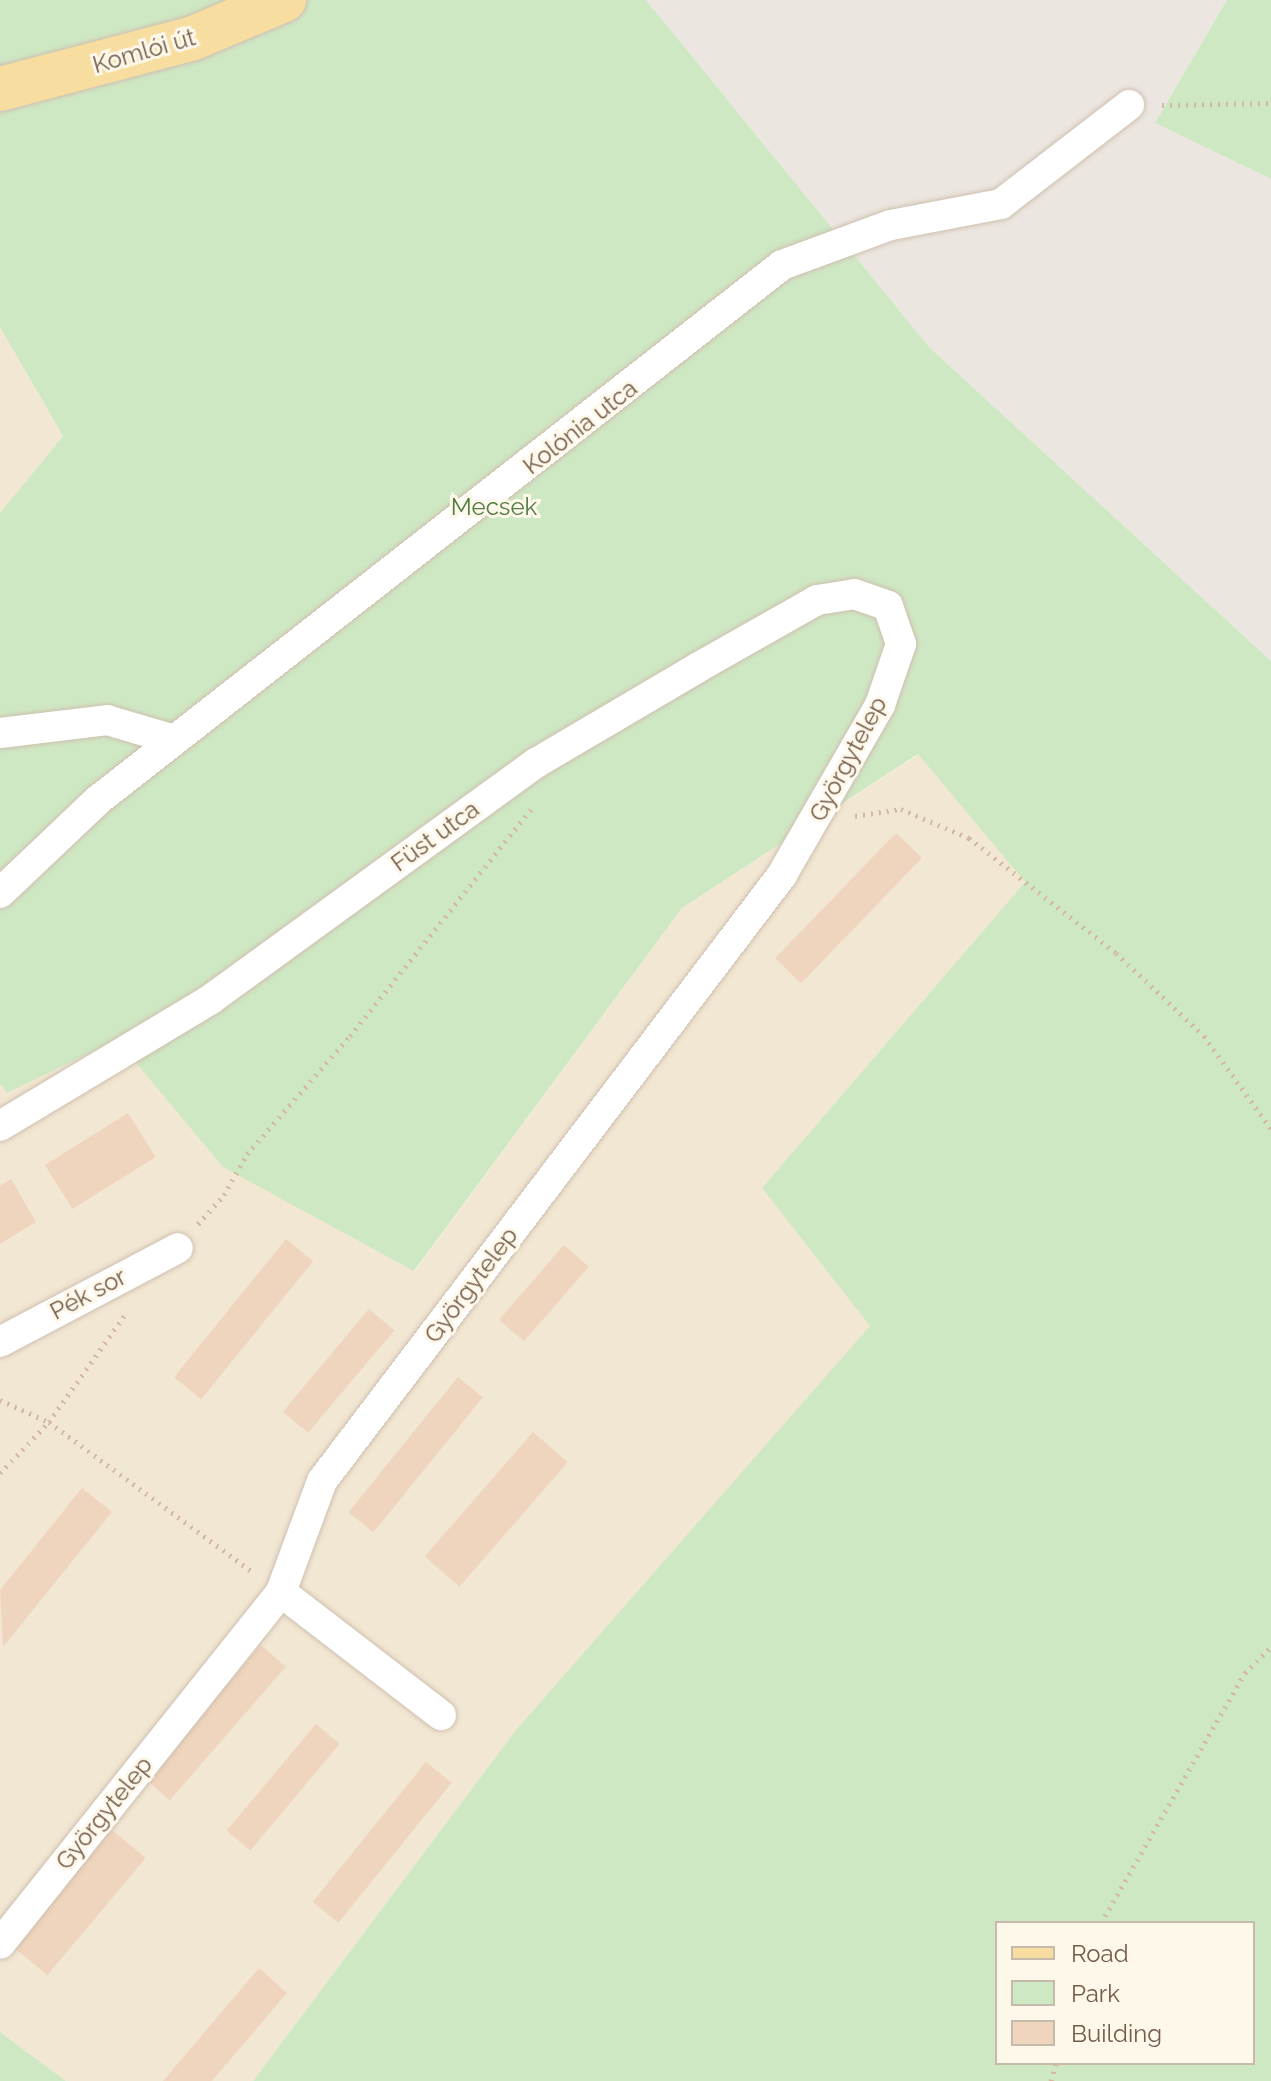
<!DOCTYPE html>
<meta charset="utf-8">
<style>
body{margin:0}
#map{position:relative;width:1271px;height:2081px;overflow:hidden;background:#fbf4e5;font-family:Raleway,sans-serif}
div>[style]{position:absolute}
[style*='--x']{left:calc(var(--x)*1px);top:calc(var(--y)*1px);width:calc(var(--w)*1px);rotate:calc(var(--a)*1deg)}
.residential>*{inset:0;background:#f2e7d3}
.industrial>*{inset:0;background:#ebe6df}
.green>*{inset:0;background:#cfe8c4}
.building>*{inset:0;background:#efd5bd;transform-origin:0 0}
.path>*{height:5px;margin-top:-2.5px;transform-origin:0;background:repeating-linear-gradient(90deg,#d4b9a1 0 2px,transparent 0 8px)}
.roads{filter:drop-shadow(0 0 2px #cebfaf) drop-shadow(0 0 2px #cebfaf)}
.street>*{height:30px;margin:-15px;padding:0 15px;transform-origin:15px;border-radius:15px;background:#fff}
.primary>*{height:44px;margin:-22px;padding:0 22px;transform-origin:22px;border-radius:22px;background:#f7dea0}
span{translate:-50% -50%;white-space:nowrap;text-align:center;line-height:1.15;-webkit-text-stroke:6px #fef8eb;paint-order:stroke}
.street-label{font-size:24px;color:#735c4b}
.park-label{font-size:24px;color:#537d46}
.legend{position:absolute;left:995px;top:1921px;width:260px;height:144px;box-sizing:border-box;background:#fef8eb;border:2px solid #c6baab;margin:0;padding:10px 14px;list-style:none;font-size:24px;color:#735c4b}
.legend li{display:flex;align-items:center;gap:16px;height:40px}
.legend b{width:40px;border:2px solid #c6baab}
</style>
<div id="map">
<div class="residential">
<i style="clip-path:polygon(0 327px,63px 436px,0 513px)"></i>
<i style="clip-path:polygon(919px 754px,1025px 882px,762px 1188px,871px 1326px,516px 1730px,253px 2081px,66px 2081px,0 2032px,0 1084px,7px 1093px,117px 1040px,415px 1271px,682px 908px)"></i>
</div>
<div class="industrial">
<i style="clip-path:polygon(646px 0,1227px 0,1155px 123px,1271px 179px,1271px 661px,929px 347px)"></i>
</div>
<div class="green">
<i style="clip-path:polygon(evenodd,0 0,646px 0,929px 347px,1271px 661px,1271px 2081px,253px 2081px,516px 1730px,870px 1326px,762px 1188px,1025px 882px,918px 754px,682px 908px,414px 1271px,223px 1167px,117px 1040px,7px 1093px,0 1084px,0 513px,63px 436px,0 327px,0 0,997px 1923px,1253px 1923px,1253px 2063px,997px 2063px,997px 1923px)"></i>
<i style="clip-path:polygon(1227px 0,1271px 0,1271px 179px,1155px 123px)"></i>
<i style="clip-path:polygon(0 2032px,66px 2081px,0 2081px)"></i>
</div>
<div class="building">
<i style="left:896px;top:833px;width:36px;height:174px;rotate:44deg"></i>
<i style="left:128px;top:1113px;width:52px;height:98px;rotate:58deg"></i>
<i style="clip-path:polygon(11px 1179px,36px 1222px,0 1244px,0 1186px)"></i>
<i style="left:286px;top:1239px;width:35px;height:178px;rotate:39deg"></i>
<i style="left:564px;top:1245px;width:33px;height:99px;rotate:41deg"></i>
<i style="left:369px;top:1309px;width:33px;height:134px;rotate:40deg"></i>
<i style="left:458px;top:1377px;width:32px;height:174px;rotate:39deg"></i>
<i style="left:533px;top:1432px;width:46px;height:165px;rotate:41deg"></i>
<i style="clip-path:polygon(82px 1488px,112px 1512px,3px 1647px,0 1590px)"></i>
<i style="left:261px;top:1645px;width:33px;height:177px;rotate:41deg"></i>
<i style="left:316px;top:1724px;width:31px;height:139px;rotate:40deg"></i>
<i style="left:426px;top:1762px;width:33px;height:180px;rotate:39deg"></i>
<i style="left:105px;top:1824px;width:53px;height:153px;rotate:40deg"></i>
<i style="clip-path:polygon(259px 1968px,287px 1993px,212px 2081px,163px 2081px)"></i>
</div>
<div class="path">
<i style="--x:1162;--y:105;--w:109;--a:-1.1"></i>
<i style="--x:855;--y:816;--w:47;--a:-8.7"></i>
<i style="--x:901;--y:809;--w:74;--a:23.1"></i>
<i style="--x:969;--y:838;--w:187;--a:38"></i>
<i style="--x:1116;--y:953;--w:121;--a:43.3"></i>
<i style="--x:1204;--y:1036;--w:115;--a:54.2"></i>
<i style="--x:198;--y:1224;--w:39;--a:-48"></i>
<i style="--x:224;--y:1195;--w:47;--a:-60.7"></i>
<i style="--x:247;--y:1154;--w:157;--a:-48.9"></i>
<i style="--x:350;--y:1036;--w:292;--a:-51.4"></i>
<i style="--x:0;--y:1400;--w:54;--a:24.2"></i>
<i style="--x:49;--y:1422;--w:255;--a:36.4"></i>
<i style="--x:0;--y:1473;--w:71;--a:-46.1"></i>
<i style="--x:49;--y:1422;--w:130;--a:-54.7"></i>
<i style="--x:1101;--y:1923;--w:289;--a:-60.1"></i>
<i style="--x:1245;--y:1673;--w:37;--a:-45"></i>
<i style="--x:1051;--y:2081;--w:19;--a:-74"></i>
</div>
<div class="roads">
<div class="street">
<i style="--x:0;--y:733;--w:108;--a:-6.9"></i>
<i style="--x:107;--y:720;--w:70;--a:16.6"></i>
<i style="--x:0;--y:893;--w:135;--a:-43.5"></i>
<i style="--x:98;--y:800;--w:868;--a:-38.03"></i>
<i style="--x:782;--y:265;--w:116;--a:-20.2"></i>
<i style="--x:891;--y:225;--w:112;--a:-10.8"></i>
<i style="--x:1001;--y:204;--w:162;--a:-37.7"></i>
<i style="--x:0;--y:1126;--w:246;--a:-31"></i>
<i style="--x:211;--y:999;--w:402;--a:-36"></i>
<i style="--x:536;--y:763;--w:187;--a:-30.5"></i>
<i style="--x:697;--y:668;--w:138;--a:-29.5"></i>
<i style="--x:817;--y:600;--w:37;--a:-9"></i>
<i style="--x:854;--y:594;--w:36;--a:19"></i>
<i style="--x:888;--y:606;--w:40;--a:71.1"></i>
<i style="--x:901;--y:644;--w:65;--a:109"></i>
<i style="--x:880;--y:705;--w:196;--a:120"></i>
<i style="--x:782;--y:875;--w:761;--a:127.2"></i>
<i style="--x:322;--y:1481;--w:118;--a:110.3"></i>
<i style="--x:281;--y:1592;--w:450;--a:128.6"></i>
<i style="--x:0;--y:1342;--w:201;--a:-27.8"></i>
<i style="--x:281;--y:1592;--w:202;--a:37.6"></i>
</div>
<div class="primary">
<i style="--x:0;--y:89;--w:197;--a:-14.7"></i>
<i style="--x:191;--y:39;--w:101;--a:-22.8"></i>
</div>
</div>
<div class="street-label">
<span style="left:144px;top:51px;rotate:-16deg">Komlói út</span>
<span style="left:580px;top:427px;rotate:-38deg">Kolónia utca</span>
<span style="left:848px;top:759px;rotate:-62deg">Györgytelep</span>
<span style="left:435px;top:836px;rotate:-36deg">Füst utca</span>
<span style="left:471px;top:1285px;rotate:-53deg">Györgytelep</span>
<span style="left:88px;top:1294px;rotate:-28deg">Pék sor</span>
<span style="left:104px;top:1813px;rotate:-51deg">Györgytelep</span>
</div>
<div class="park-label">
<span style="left:494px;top:507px">Mecsek</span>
</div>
<ul class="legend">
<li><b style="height:10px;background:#f7dea0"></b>Road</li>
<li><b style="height:22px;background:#cfe8c4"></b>Park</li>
<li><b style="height:22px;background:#efd5bd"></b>Building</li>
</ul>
</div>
